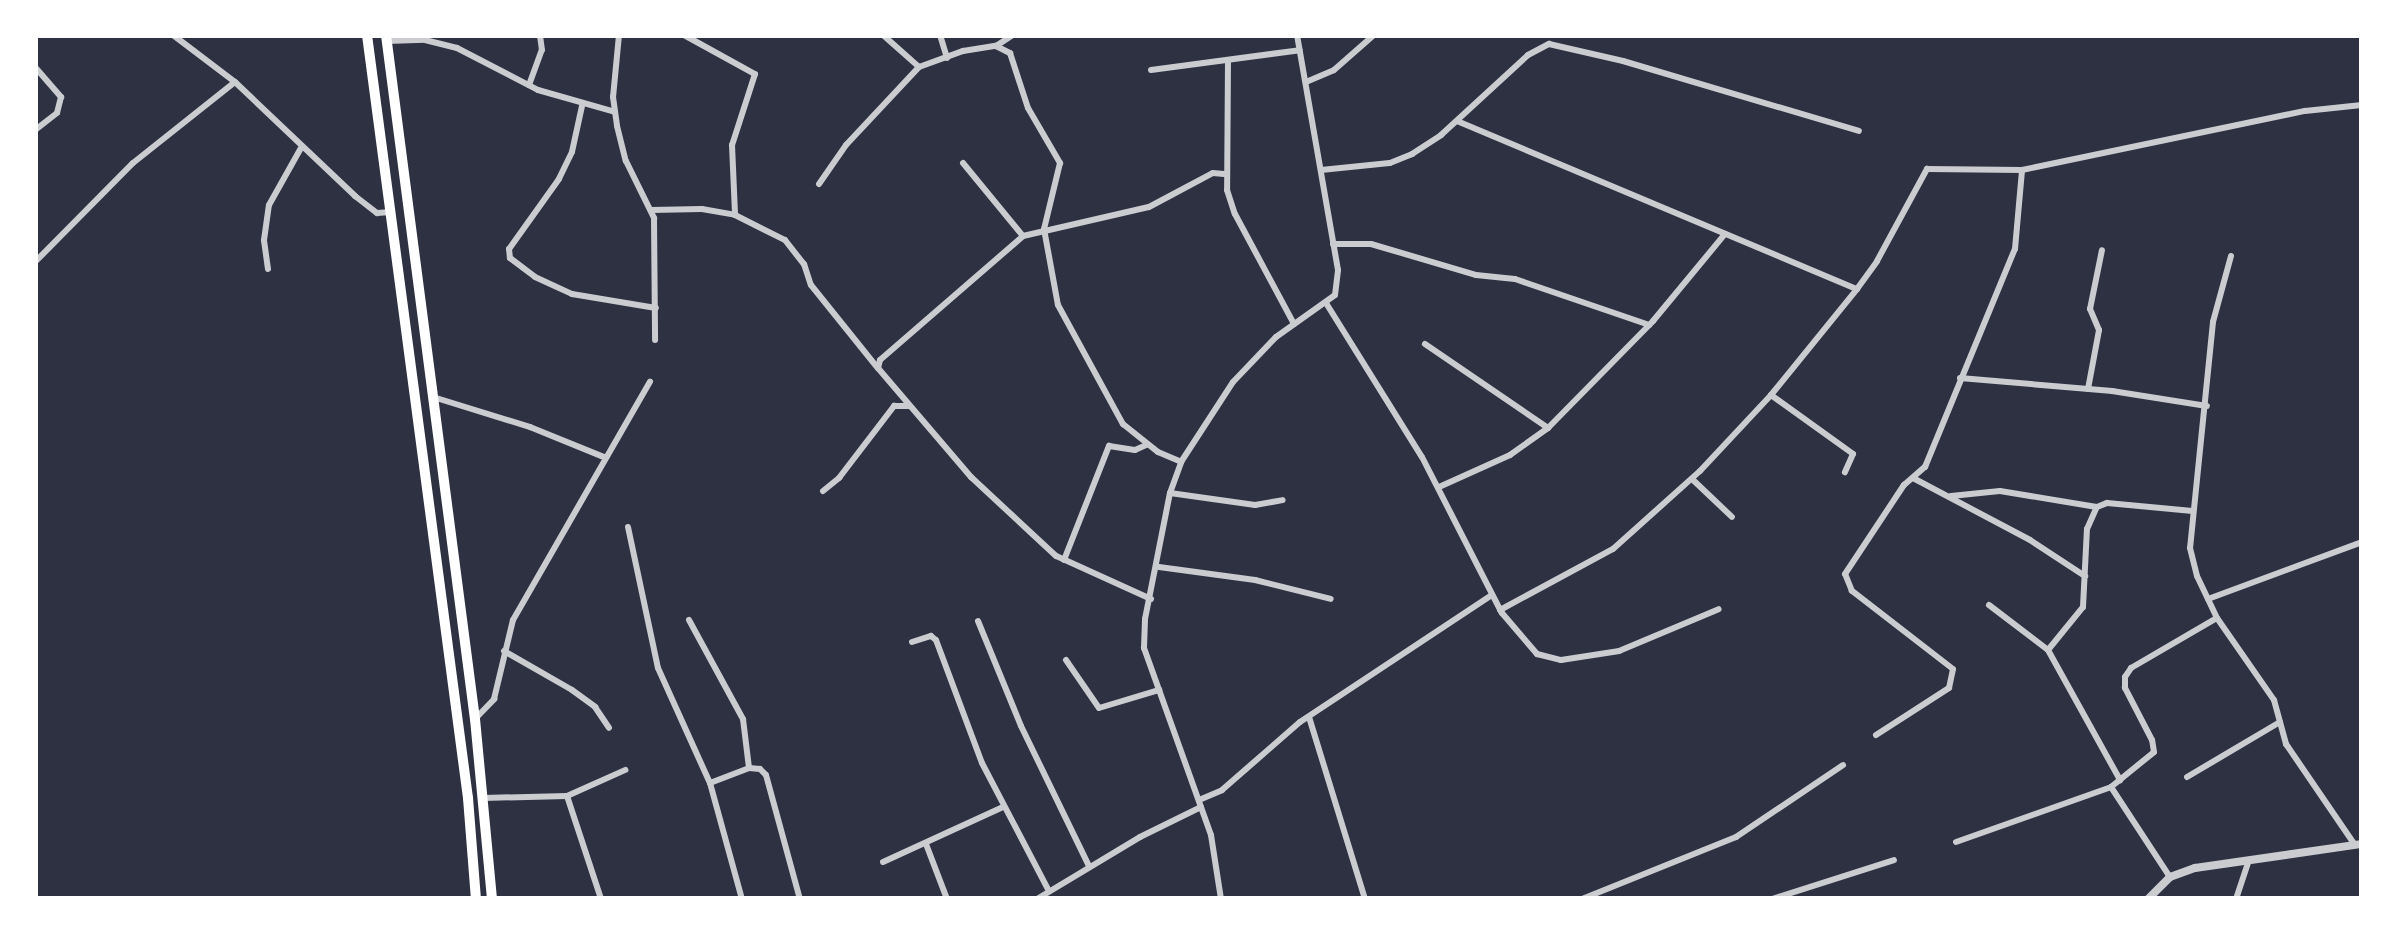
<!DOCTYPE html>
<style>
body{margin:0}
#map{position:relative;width:2397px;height:934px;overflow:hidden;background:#2d3142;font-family:Mulish,sans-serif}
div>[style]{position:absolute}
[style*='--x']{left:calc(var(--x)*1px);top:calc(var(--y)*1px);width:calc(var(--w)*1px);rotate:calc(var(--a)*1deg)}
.minor>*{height:6px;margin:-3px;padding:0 3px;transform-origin:3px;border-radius:3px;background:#caccd0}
.tertiary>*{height:8px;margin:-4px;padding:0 4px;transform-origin:4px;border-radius:4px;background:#caccd0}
.trunk>*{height:10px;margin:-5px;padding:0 5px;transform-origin:5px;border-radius:5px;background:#fff}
span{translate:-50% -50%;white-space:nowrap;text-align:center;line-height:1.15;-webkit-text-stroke:10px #fff;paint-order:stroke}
.frame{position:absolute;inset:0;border:38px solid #fff;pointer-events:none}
</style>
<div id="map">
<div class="minor">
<i style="--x:173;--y:35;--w:78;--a:37.2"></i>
<i style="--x:235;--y:82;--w:166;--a:43.5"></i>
<i style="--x:355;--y:196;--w:28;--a:38"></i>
<i style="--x:377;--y:213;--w:14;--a:-4"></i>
<i style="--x:619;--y:35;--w:62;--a:95.5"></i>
<i style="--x:613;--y:97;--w:29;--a:82"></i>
<i style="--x:617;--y:126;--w:36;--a:76"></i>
<i style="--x:626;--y:161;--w:64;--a:63.8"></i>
<i style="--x:654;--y:218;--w:122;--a:89.5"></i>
<i style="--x:684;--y:35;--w:81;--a:28.8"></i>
<i style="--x:755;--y:74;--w:75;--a:107.9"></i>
<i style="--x:732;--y:145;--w:70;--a:87.5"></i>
<i style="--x:883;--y:35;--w:48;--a:41.6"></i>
<i style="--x:940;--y:35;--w:24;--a:73"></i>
<i style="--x:387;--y:41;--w:38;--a:-2"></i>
<i style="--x:425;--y:40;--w:33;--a:14"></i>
<i style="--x:457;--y:48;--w:91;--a:27.4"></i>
<i style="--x:538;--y:90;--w:80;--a:15.9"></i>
<i style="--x:996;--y:46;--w:16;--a:27"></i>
<i style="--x:1010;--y:53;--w:58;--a:71.9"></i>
<i style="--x:1028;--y:108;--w:64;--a:59.8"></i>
<i style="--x:1060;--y:163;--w:68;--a:103.6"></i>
<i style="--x:1044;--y:229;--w:77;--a:79.6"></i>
<i style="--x:1058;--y:305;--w:136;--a:61.4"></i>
<i style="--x:1123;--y:424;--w:45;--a:38.7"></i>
<i style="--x:1158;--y:452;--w:25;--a:23"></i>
<i style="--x:1228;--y:61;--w:129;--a:90.4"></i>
<i style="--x:1227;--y:190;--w:25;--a:72"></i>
<i style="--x:1235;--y:214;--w:125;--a:61.8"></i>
<i style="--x:35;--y:67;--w:40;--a:49"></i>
<i style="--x:61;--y:97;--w:16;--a:104"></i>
<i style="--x:57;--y:113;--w:28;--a:142"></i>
<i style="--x:1151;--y:70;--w:150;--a:-7.6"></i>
<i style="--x:1306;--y:82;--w:30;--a:-23"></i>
<i style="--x:1334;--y:70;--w:53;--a:-41.2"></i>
<i style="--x:529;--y:85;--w:37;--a:-70"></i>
<i style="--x:542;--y:50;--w:15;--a:-98"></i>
<i style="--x:582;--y:106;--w:47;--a:102.3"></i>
<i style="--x:572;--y:152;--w:30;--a:116"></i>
<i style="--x:559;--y:179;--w:86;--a:125.5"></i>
<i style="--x:509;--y:249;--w:9;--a:84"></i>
<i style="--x:510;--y:258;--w:31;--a:37"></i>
<i style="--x:535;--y:277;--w:41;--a:24.7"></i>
<i style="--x:572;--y:294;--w:85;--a:9.5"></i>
<i style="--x:1457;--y:121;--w:434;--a:22.8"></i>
<i style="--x:963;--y:163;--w:94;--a:50.6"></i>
<i style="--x:1321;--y:170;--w:69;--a:-5.8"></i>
<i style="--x:1390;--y:163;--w:24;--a:-22"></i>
<i style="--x:1412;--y:154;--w:35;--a:-33"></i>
<i style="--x:1441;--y:135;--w:118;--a:-42.6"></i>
<i style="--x:1528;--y:55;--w:24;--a:-28"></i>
<i style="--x:1549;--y:44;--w:76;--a:12.9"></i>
<i style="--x:1623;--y:61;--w:246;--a:16.5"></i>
<i style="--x:819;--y:184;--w:47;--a:-55.3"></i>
<i style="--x:846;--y:145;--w:107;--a:-46.9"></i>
<i style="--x:919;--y:67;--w:47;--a:-20"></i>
<i style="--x:963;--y:51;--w:33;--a:-9"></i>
<i style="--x:996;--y:46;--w:20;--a:-33"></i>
<i style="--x:651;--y:210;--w:51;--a:-1.1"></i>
<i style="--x:702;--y:209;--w:34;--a:10"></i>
<i style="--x:735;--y:215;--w:56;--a:26.6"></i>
<i style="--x:785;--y:240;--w:31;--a:52"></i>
<i style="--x:804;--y:264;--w:22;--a:72"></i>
<i style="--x:811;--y:285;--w:105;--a:51.2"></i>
<i style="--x:1333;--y:244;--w:38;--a:0"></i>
<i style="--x:1371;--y:244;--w:109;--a:16.4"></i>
<i style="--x:1476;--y:275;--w:39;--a:6"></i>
<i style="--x:1515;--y:279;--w:142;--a:18.9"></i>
<i style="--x:2231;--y:256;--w:68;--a:105.3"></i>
<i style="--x:2213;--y:322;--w:227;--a:95.8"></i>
<i style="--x:2190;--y:548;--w:29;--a:76"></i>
<i style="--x:2197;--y:576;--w:47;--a:64.5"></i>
<i style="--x:2217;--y:618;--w:100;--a:55.2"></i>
<i style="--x:2274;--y:700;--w:46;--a:74.7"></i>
<i style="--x:2286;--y:744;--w:122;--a:55.7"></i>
<i style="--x:35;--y:262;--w:139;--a:-45.3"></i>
<i style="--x:133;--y:163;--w:130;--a:-38.5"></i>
<i style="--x:268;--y:269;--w:29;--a:-98"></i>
<i style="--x:264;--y:240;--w:35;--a:-82"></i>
<i style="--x:269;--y:205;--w:65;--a:-60.7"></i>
<i style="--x:1326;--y:303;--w:181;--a:58.1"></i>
<i style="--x:1422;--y:457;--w:175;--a:62.9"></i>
<i style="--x:1502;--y:613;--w:54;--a:49.5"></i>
<i style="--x:1537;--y:654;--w:25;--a:14"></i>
<i style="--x:1561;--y:660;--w:59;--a:-8.8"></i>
<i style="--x:1619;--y:651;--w:108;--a:-22.8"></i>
<i style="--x:1425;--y:344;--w:149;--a:34.3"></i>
<i style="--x:1960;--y:378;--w:153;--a:4.9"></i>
<i style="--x:2112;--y:391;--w:96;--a:9"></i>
<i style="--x:2088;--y:389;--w:60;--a:-79.4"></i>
<i style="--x:2099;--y:330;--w:23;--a:-113"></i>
<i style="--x:2090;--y:309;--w:60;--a:-78.5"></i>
<i style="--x:1771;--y:395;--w:101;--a:35.7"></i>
<i style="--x:1853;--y:454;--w:20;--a:114"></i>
<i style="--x:433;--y:397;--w:102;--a:17.2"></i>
<i style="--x:530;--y:427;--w:80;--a:22.1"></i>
<i style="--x:1913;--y:478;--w:132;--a:27.9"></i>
<i style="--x:2030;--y:540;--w:66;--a:33.2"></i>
<i style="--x:1692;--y:479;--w:55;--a:43.5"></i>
<i style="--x:1439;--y:487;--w:78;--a:-24.3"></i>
<i style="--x:1510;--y:455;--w:47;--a:-35.4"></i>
<i style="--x:1548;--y:428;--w:150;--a:-45.5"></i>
<i style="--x:1653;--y:321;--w:113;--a:-50.4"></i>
<i style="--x:823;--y:491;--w:21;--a:-39"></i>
<i style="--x:839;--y:478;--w:91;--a:-52.6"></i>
<i style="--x:894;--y:406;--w:15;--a:0"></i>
<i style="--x:1170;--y:493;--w:86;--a:8"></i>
<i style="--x:1255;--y:505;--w:28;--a:-10"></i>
<i style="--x:1951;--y:496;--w:49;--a:-5.8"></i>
<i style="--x:2000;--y:491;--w:98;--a:9.4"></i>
<i style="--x:628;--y:527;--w:144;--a:78"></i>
<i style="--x:658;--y:668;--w:126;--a:65.7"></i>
<i style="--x:710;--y:783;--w:120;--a:74.6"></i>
<i style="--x:1064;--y:560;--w:123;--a:-68.5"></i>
<i style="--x:1109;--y:446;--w:26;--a:9"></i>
<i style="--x:1135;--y:450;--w:12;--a:-24"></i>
<i style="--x:1159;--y:567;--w:97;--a:7.7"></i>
<i style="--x:1255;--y:580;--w:78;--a:14"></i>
<i style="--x:1151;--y:599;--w:104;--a:-155.6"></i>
<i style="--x:1056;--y:556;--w:116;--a:-137.1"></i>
<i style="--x:971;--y:477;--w:143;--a:-130.5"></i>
<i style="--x:878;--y:368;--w:8;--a:-76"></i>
<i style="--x:880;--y:360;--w:189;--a:-40.9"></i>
<i style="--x:1023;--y:236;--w:129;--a:-13"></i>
<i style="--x:1149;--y:207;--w:72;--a:-28"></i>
<i style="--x:1213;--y:173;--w:11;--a:5"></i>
<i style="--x:2208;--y:599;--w:164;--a:-20.3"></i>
<i style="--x:1989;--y:605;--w:74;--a:37.3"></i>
<i style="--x:2048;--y:650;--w:149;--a:61"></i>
<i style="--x:1500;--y:610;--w:128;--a:-28.4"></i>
<i style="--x:1613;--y:549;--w:117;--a:-41.9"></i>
<i style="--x:1700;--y:471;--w:104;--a:-46.9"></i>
<i style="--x:1771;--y:395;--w:136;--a:-50.9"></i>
<i style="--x:1857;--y:289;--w:34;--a:-54"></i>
<i style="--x:1877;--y:261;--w:105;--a:-61.5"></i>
<i style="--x:1927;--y:169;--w:95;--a:0.6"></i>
<i style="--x:2022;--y:170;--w:289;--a:-11.8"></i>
<i style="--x:2305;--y:111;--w:57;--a:-6"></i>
<i style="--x:689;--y:620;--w:113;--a:61.4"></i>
<i style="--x:743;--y:719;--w:49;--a:83"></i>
<i style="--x:978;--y:621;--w:113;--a:67.7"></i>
<i style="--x:1021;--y:726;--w:156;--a:64.1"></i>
<i style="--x:912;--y:642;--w:20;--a:-18"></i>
<i style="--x:931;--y:636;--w:6;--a:39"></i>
<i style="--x:936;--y:640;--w:131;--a:69.5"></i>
<i style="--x:982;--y:763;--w:144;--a:62.4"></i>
<i style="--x:2048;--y:650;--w:55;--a:-50.9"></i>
<i style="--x:2083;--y:607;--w:78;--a:-87.1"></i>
<i style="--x:2087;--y:529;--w:24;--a:-66"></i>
<i style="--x:2097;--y:507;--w:11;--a:-22"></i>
<i style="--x:2107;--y:503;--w:86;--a:5.3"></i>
<i style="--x:504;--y:651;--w:78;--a:29.8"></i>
<i style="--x:572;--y:690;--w:29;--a:36"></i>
<i style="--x:595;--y:707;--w:25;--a:56"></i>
<i style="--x:1066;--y:660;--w:58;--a:55.5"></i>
<i style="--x:1099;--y:708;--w:63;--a:-16.7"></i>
<i style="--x:1309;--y:717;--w:190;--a:72.9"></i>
<i style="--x:475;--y:719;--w:28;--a:-46"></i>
<i style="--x:494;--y:699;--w:81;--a:-76.5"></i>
<i style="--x:513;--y:620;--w:275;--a:-60.1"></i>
<i style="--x:1876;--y:735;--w:87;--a:-32.8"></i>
<i style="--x:1949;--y:688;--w:19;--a:-78"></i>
<i style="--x:1953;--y:669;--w:128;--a:-142.3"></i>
<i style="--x:1852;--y:591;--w:18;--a:-112"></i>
<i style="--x:1845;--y:574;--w:107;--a:-56.5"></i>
<i style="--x:1904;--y:485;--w:28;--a:-41"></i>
<i style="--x:1925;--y:467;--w:236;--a:-67.6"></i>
<i style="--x:2015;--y:249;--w:79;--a:-84.9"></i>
<i style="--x:2187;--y:777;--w:108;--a:-30.6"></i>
<i style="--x:710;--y:783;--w:42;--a:-21"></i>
<i style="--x:749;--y:768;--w:11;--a:5"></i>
<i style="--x:760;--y:769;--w:8;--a:45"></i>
<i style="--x:766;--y:775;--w:129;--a:74.7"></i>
<i style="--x:2111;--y:787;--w:55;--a:-39.1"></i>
<i style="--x:2154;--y:752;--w:12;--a:-99"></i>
<i style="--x:2152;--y:740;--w:59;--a:-117.4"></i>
<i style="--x:2125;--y:688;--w:11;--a:-90"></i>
<i style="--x:2125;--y:677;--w:11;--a:-56"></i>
<i style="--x:2131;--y:668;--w:99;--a:-30.2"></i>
<i style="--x:567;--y:796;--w:108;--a:71.7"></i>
<i style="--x:483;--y:798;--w:84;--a:-1.4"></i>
<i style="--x:567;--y:796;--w:64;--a:-24.1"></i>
<i style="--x:1199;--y:800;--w:25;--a:-23"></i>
<i style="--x:1222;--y:790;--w:103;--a:-41.1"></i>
<i style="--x:1300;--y:722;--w:230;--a:-33.5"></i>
<i style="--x:1956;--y:842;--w:164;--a:-19.5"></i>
<i style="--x:2111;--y:787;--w:108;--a:56.8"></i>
<i style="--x:926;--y:844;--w:59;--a:69.1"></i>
<i style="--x:883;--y:862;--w:132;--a:-24.6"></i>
<i style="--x:1037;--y:899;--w:120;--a:-31"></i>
<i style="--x:1140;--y:837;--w:68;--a:-26.2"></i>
<i style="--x:1221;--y:899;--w:65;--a:-98.9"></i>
<i style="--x:1211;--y:835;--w:199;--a:-109.7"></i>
<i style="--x:1144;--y:648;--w:29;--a:-88"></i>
<i style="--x:1145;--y:619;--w:128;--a:-78.8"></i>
<i style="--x:1170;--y:493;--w:33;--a:-70"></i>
<i style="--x:1181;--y:462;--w:95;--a:-57"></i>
<i style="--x:1233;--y:382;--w:62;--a:-46.3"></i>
<i style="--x:1276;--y:337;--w:72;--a:-35.4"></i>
<i style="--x:1335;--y:295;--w:25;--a:-83"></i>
<i style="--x:1338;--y:270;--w:239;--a:-99.9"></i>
<i style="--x:1582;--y:899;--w:166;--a:-21.9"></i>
<i style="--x:1736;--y:837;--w:129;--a:-33.9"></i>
<i style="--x:1772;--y:899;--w:128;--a:-17.7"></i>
<i style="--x:2236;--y:899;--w:41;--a:-71.6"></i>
</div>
<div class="tertiary">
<i style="--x:2148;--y:899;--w:31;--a:-45"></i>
<i style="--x:2170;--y:877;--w:27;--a:-20"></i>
<i style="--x:2195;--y:868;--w:169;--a:-8.2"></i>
</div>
<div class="trunk">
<i style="--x:367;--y:35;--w:770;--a:82.46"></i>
<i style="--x:468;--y:798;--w:101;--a:85.5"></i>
<i style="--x:386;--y:35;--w:690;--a:82.59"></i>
<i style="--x:475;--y:719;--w:181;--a:84.6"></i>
</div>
<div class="frame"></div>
</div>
